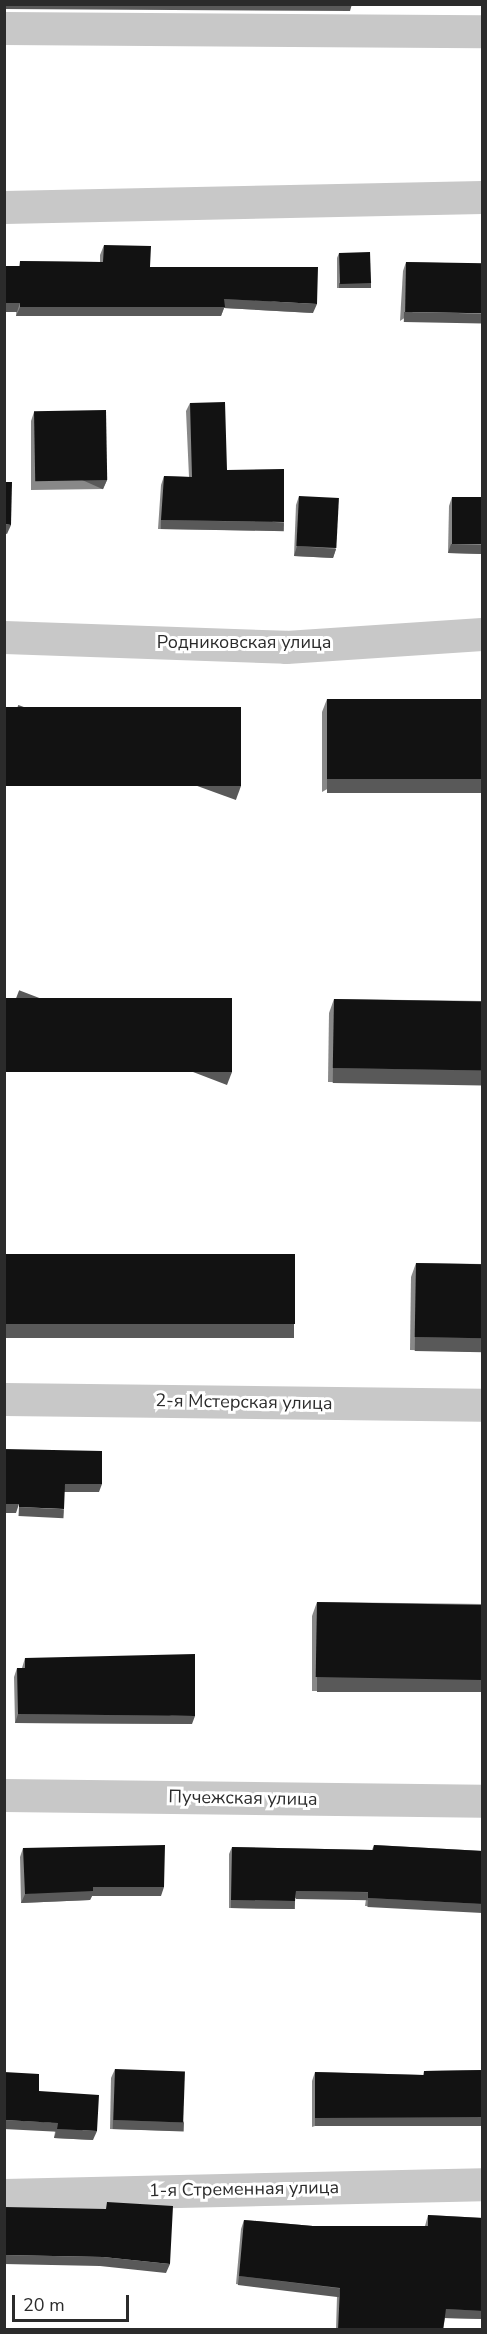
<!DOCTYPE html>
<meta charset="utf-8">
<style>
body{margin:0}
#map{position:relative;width:487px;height:2334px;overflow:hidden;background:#fff;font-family:"Nunito Sans",sans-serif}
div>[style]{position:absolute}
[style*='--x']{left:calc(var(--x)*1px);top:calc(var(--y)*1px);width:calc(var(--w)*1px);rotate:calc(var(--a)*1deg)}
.minor>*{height:33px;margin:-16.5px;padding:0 16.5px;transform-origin:16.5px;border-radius:16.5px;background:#c8c8c8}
.wall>*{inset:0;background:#888}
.shaded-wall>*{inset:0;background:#595959;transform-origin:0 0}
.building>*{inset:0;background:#121212;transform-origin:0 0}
span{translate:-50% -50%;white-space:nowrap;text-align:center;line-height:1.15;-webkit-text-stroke:6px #fff;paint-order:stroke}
.street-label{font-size:18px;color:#2b2b2b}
.frame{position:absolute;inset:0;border:6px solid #2b2b2b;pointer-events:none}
.scale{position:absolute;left:12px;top:2295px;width:117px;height:27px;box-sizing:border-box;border:3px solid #2b2b2b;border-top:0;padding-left:8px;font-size:18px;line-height:21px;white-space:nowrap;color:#2b2b2b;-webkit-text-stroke:4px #fff;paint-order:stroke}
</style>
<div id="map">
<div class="minor">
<i style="--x:4;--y:28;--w:478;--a:0.4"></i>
<i style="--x:4;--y:207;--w:478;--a:-1.2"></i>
<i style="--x:4;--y:637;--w:282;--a:2"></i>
<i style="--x:286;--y:647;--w:196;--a:-3.8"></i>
<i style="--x:4;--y:1399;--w:478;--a:0.7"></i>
<i style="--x:4;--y:1795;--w:478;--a:0.7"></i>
<i style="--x:4;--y:2195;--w:478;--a:-1.3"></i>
</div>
<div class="wall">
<i style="clip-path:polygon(104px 245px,150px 267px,313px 313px,224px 308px,221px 316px,16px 316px,19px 266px,20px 261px,100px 262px,100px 255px)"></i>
<i style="clip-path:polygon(339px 253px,371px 283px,369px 288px,337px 288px,337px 258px)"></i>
<i style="clip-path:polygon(406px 262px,483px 264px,400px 321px,403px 271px)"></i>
<i style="clip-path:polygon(190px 403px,227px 470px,281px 531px,158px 529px,161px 485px,164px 476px,189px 477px,186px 411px)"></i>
<i style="clip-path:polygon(34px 412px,107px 480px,103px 489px,31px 490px,31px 421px)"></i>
<i style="clip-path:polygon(299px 496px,336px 549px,333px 558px,294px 556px,296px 505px)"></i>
<i style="clip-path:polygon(452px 497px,483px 497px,482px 554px,448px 553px,449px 506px)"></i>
<i style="clip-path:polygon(327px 699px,483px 700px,322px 792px,322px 712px)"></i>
<i style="clip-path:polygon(334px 999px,483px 1001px,483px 1084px,328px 1082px,329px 1013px)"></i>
<i style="clip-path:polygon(416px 1263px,483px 1264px,483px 1352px,410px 1350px,411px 1277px)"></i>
<i style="clip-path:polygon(317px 1602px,483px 1604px,483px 1692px,312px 1691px,312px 1616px)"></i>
<i style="clip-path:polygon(25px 1658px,192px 1724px,15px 1723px,14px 1677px,17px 1668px,22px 1668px)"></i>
<i style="clip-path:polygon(374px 1845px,483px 1851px,483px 1912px,365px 1906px,366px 1899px,295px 1898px,293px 1909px,229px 1908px,229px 1854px,232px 1847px,372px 1850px)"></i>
<i style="clip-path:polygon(23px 1848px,161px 1896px,92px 1896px,90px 1900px,21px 1903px,20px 1857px)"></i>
<i style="clip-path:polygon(115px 2069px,184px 2122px,180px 2131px,110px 2129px,111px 2078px)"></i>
<i style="clip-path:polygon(483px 2070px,312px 2127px,312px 2081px,315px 2072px,423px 2075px,424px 2071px)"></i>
<i style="clip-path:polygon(39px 2091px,93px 2140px,54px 2138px,55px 2132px)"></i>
<i style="clip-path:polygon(428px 2215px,483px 2218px,483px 2319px,445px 2318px,443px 2330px,336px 2330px,337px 2296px,236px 2284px,241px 2229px,244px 2220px,313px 2226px,425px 2226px)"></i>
</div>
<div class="shaded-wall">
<i style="clip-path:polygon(4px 4px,352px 4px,350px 11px,4px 9px)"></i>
<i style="left:339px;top:283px;width:32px;height:5px"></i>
<i style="clip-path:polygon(224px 299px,317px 304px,313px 313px,224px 308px,221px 316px,16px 316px,20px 307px)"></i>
<i style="clip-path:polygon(4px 303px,20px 303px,17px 312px,4px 312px)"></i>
<i style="left:404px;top:312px;width:79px;height:10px;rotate:1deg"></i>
<i style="left:107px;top:480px;width:10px;height:73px;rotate:114deg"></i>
<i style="left:161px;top:520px;width:123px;height:9px;rotate:1deg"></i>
<i style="clip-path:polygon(4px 524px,11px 525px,7px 534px,4px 533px)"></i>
<i style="clip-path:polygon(451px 544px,483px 545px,483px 552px,482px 554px,448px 553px)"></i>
<i style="clip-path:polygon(297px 546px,336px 549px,333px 558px,294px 556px)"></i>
<i style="left:327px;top:779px;width:156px;height:14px"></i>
<i style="left:241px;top:786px;width:15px;height:237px;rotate:110deg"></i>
<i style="left:333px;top:1068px;width:150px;height:15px;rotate:1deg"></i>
<i style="left:232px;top:1072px;width:14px;height:228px;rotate:111deg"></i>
<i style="left:4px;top:1324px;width:290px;height:14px"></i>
<i style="left:415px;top:1337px;width:68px;height:14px;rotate:1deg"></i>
<i style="clip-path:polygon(65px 1484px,102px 1484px,99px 1492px,62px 1492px)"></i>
<i style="clip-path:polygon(4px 1504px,19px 1504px,16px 1513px,4px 1513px)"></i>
<i style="left:19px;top:1507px;width:45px;height:9px;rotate:3deg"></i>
<i style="left:317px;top:1677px;width:166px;height:15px"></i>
<i style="clip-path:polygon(18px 1714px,195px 1716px,192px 1724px,15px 1723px)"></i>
<i style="clip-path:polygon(93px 1887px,164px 1887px,161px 1896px,92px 1896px,90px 1900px,21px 1903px,25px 1894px)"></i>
<i style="left:296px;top:1891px;width:72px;height:8px;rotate:1deg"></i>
<i style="left:368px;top:1898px;width:115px;height:9px;rotate:3deg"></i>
<i style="left:231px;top:1900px;width:64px;height:8px;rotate:1deg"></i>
<i style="left:483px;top:2117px;width:9px;height:168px;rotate:90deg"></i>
<i style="left:4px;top:2120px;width:54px;height:9px;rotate:3deg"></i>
<i style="left:113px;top:2120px;width:71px;height:9px;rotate:2deg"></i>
<i style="clip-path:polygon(57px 2129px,97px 2131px,93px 2140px,54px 2138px)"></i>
<i style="clip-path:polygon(4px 2255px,103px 2257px,170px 2264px,166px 2273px,100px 2266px,4px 2264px)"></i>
<i style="left:239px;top:2276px;width:102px;height:9px;rotate:7deg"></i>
<i style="clip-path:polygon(446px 2309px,483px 2311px,483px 2319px,443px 2318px)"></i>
</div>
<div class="building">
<i style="clip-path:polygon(104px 245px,151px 246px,150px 267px,318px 267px,317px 304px,224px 299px,225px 307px,20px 307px,20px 303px,4px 303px,4px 266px,20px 266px,20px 261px,103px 262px)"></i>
<i style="left:370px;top:252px;width:31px;height:31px;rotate:88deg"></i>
<i style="left:406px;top:262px;width:77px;height:50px;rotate:1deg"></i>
<i style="clip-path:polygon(225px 402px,227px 470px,284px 469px,284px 522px,161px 520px,164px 476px,192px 477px,190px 403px)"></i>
<i style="left:106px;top:410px;width:70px;height:72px;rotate:89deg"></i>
<i style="clip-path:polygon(4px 482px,12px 482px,11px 525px,4px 524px)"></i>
<i style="left:299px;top:496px;width:40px;height:50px;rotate:3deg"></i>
<i style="left:452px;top:497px;width:31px;height:47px"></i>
<i style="left:327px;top:699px;width:156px;height:80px"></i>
<i style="left:241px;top:707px;width:79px;height:237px;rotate:90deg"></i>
<i style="left:232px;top:998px;width:74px;height:228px;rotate:90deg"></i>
<i style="left:334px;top:999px;width:149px;height:69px;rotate:1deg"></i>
<i style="left:4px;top:1254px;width:291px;height:70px"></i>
<i style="left:416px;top:1263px;width:67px;height:74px;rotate:1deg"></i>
<i style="clip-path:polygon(4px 1449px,102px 1451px,102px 1484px,65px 1484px,64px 1509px,19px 1507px,19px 1504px,4px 1504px)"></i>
<i style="left:317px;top:1602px;width:166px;height:75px;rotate:1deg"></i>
<i style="clip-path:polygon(195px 1654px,195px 1716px,18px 1714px,17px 1668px,25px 1668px,25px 1658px)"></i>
<i style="clip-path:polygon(165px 1845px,164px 1887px,93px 1887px,93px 1891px,25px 1894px,23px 1848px)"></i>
<i style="clip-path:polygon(374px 1845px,483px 1851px,483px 1904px,368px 1898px,368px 1892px,296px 1891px,295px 1901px,231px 1900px,232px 1847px,373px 1850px)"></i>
<i style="left:115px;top:2069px;width:70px;height:51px;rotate:2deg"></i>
<i style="clip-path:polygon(483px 2070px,483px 2117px,315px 2118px,315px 2072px,424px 2075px,424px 2071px)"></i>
<i style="clip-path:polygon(4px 2072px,39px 2074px,39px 2091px,99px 2095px,97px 2131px,57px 2129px,58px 2123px,4px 2120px)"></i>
<i style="clip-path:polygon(107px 2202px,173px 2206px,170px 2264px,103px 2257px,4px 2255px,4px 2207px,106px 2209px)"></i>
<i style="clip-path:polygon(428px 2215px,483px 2218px,483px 2311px,446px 2309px,443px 2330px,338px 2330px,340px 2288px,239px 2276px,244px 2220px,313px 2226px,428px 2226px)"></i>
</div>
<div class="street-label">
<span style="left:244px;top:642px">Родниковская улица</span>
<span style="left:244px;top:1402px;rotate:1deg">2-я Мстерская улица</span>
<span style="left:243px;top:1798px;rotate:1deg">Пучежская улица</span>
<span style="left:244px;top:2189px;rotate:-1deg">1-я Стременная улица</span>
</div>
<div class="frame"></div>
<div class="scale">20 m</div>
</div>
